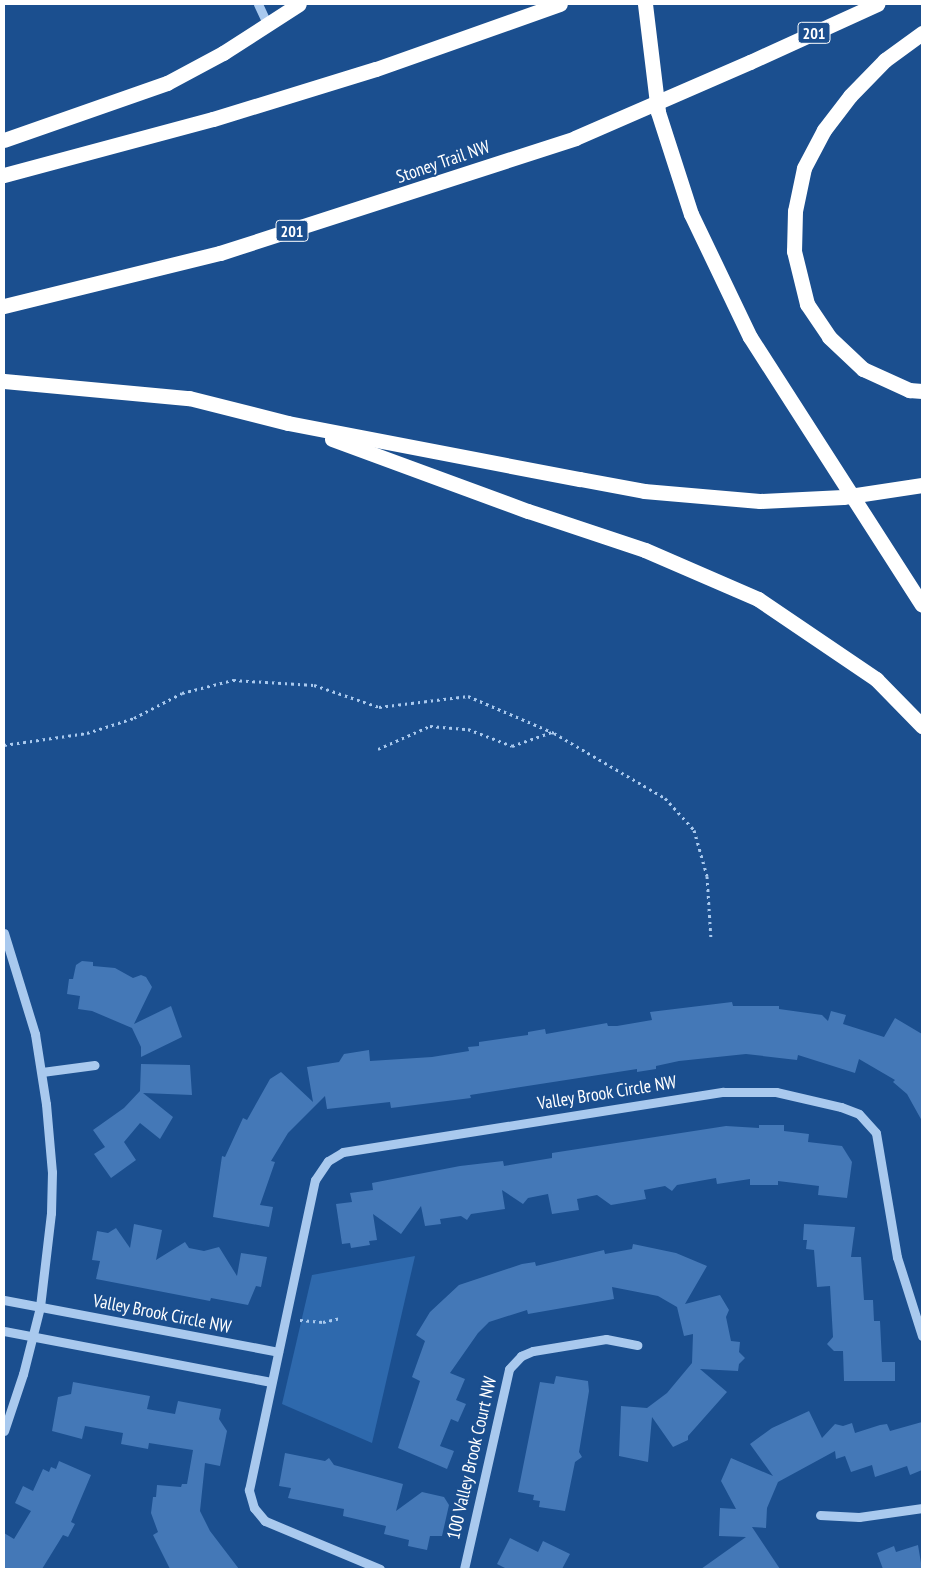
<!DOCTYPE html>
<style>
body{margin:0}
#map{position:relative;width:926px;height:1573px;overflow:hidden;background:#1b4f8f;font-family:"PT Sans Narrow",sans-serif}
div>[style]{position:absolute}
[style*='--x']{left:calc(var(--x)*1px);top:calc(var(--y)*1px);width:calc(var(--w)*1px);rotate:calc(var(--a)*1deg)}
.green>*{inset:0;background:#2e69ad}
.building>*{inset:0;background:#4478b7}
.path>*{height:3px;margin-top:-1.5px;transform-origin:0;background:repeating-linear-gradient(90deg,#a9c9ee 0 2.5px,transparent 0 6.5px)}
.minor>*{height:9px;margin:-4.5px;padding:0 4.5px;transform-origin:4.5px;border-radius:4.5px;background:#a9c9ee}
.highway>*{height:15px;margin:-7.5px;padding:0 7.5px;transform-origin:7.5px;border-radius:7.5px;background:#fff}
.highway-bridge>*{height:15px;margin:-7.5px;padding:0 7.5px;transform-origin:7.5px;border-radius:7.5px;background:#fff}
span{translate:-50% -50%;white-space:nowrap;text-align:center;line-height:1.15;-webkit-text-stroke:4px #1b4f8f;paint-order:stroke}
.shield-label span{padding:1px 4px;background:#1b4f8f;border:1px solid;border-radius:4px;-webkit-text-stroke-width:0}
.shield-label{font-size:16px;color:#fff;font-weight:700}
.street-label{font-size:18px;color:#fff}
.frame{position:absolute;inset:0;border:5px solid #fff;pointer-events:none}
</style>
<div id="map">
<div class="green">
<i style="clip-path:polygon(415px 1256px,372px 1443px,282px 1404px,312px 1275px)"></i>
</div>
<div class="building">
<i style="clip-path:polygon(82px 961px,93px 962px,93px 966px,115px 968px,133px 978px,141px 975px,146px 977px,152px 987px,134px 1024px,171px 1006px,182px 1037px,141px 1057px,141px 1047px,132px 1028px,92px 1011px,78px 1009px,80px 996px,67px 994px,69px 979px,73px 979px,76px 965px)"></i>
<i style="clip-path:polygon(732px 1002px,733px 1006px,779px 1006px,779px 1009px,822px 1015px,828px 1021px,831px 1011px,846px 1015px,843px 1024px,884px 1037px,895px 1018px,922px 1034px,922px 1121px,907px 1094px,893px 1082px,895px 1080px,859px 1059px,855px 1073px,798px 1055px,797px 1060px,746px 1054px,679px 1061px,656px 1066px,656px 1069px,637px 1072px,637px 1069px,470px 1095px,471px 1098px,391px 1108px,390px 1102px,327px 1109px,325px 1096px,288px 1133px,271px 1161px,275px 1162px,260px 1205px,273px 1207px,269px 1227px,213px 1217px,222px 1156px,225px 1157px,243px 1118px,247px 1120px,270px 1079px,281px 1072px,313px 1102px,307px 1067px,339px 1062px,344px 1054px,369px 1050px,370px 1061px,432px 1057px,469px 1051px,468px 1047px,479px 1046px,479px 1042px,528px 1035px,528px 1032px,545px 1029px,546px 1034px,607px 1023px,608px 1026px,617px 1026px,652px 1020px,650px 1012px)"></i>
<i style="clip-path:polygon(141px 1064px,190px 1065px,192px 1095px,143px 1093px,173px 1117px,160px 1139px,140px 1123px,124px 1142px,136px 1160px,111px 1178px,94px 1154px,105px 1147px,93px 1130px,124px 1108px,140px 1091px)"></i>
<i style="clip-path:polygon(759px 1125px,784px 1125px,784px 1131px,809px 1134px,808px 1142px,842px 1146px,852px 1162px,847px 1198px,818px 1195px,819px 1186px,778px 1181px,778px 1185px,750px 1185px,750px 1179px,717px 1184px,716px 1178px,677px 1185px,672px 1191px,665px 1186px,644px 1190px,646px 1199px,611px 1205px,597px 1195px,577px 1199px,579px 1210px,552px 1214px,548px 1194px,528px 1198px,523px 1204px,502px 1190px,505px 1209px,471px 1214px,467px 1220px,461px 1216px,440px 1219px,441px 1224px,425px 1226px,421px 1206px,401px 1234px,373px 1214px,377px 1240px,369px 1241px,370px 1245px,351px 1248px,350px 1243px,342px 1244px,336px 1204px,352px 1202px,350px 1193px,373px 1190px,372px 1183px,460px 1166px,503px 1161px,504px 1166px,552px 1158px,552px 1153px,726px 1126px,759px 1128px)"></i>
<i style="clip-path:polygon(134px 1224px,162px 1230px,156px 1260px,185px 1242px,189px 1248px,204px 1251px,219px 1247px,237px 1276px,241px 1253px,267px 1257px,261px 1287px,256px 1286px,248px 1305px,211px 1298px,210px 1301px,96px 1279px,100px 1261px,92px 1260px,97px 1231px,108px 1233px,116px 1228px,130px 1248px)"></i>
<i style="clip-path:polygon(804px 1224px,855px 1227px,851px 1257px,861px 1257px,864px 1300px,873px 1300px,874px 1321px,880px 1321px,882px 1362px,895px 1362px,895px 1381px,844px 1381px,843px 1351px,834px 1351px,827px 1344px,833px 1337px,830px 1286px,817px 1287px,814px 1250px,806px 1249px,807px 1240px,803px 1240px)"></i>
<i style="clip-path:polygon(633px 1244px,676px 1253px,707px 1266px,685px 1304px,720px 1295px,729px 1310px,726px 1317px,731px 1341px,740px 1342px,739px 1352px,745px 1358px,739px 1364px,738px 1371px,700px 1369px,727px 1392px,688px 1436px,688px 1440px,673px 1447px,652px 1417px,648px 1462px,619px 1456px,621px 1406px,647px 1408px,667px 1393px,692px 1363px,693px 1334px,684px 1336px,677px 1307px,658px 1296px,612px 1287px,614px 1299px,528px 1314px,527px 1310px,489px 1322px,478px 1333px,450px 1373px,465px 1379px,456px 1400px,466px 1404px,458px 1422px,451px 1419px,440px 1446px,454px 1451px,447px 1469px,398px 1448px,420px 1381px,412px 1377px,425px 1341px,416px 1335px,430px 1312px,459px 1285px,522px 1264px,535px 1262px,536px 1266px,604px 1250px,605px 1254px,632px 1249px)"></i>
<i style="clip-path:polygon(556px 1376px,588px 1381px,589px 1391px,579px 1452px,582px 1457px,575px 1462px,565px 1511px,539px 1507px,540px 1501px,533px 1500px,534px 1495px,518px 1492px,540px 1382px,554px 1384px)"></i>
<i style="clip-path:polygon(73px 1382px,150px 1396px,147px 1409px,175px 1414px,178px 1401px,221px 1409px,219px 1419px,227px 1431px,220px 1466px,205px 1463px,200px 1511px,210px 1531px,239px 1569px,170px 1569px,153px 1535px,158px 1532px,151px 1513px,153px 1497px,156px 1497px,157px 1485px,181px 1487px,182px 1484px,187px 1484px,193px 1450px,149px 1443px,148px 1449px,121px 1444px,123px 1433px,85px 1426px,82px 1439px,52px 1431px,58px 1397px,71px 1394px)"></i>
<i style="clip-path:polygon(809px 1411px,822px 1438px,835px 1424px,843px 1426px,852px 1423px,855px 1433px,880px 1425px,887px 1424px,890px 1431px,922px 1422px,922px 1470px,910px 1475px,907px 1466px,875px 1477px,872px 1465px,851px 1472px,845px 1456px,836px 1459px,835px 1451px,778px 1482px,767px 1508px,766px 1528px,752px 1527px,780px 1569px,701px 1569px,746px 1537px,719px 1536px,720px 1508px,736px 1509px,721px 1481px,731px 1458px,773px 1476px,750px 1444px,772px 1428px)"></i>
<i style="clip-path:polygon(285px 1453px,325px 1461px,329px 1458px,334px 1465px,403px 1484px,396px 1511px,422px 1492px,444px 1497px,449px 1505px,442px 1536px,430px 1536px,427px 1550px,408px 1546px,409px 1540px,384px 1534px,386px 1526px,343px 1516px,344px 1509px,288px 1498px,291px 1488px,279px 1486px)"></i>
<i style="clip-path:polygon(59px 1461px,91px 1475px,71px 1522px,75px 1524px,68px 1537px,63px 1535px,42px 1569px,4px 1569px,4px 1533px,14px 1539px,31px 1511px,15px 1503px,23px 1486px,33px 1491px,43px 1469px,49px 1472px,51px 1467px,56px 1469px)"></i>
<i style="clip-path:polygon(510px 1538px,538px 1552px,543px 1541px,570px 1554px,562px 1569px,507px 1569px,497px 1564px)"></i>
<i style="clip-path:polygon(918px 1545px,922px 1569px,883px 1569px,877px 1553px,894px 1546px,896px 1552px)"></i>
</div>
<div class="path">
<i style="--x:4;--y:745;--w:84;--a:-8.2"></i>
<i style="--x:87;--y:733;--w:49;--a:-17.7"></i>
<i style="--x:134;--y:718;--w:54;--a:-27.5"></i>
<i style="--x:182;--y:693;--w:53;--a:-14.3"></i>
<i style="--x:233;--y:680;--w:81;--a:3.5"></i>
<i style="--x:314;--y:685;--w:69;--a:18.7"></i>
<i style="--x:379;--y:707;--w:90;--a:-7"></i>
<i style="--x:468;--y:696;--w:94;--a:23.3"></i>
<i style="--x:554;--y:733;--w:129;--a:30.4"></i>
<i style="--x:665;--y:798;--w:43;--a:47.8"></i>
<i style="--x:694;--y:830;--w:48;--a:74.2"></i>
<i style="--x:707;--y:876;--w:63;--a:86.4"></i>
<i style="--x:378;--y:749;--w:57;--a:-23.9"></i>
<i style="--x:430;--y:726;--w:38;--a:5"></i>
<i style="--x:468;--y:729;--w:47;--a:21.1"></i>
<i style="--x:512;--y:746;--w:42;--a:-19.3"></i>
<i style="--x:300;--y:1320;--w:23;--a:5"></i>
<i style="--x:323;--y:1322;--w:17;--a:-13"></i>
</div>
<div class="minor">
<i style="--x:258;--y:4;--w:23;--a:65"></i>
<i style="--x:4;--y:933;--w:106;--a:72.9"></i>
<i style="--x:35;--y:1034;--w:71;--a:81.1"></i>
<i style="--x:46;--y:1104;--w:68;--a:85"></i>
<i style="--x:52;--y:1172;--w:41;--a:91.4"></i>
<i style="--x:51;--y:1213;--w:95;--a:96.7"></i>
<i style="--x:40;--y:1307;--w:69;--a:104.2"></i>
<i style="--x:23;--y:1374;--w:60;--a:108.4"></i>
<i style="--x:42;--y:1072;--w:53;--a:-7.5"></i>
<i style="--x:4;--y:1300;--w:279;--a:10.7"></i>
<i style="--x:4;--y:1331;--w:272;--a:10.8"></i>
<i style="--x:820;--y:1515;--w:39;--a:3"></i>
<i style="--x:859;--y:1517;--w:64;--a:-8.1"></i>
<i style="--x:380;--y:1569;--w:125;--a:-157.3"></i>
<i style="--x:265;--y:1521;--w:17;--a:-130"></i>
<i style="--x:254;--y:1508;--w:19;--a:-106"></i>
<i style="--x:249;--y:1490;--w:317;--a:-78"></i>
<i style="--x:315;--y:1180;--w:23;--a:-56"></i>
<i style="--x:328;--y:1161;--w:17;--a:-31"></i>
<i style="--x:343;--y:1152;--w:385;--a:-9"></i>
<i style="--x:723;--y:1092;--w:53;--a:0"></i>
<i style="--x:776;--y:1092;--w:67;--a:13"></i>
<i style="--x:841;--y:1107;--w:19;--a:21"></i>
<i style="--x:859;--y:1114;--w:25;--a:48"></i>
<i style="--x:876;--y:1133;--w:126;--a:80.4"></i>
<i style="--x:897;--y:1257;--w:83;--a:72.4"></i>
<i style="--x:464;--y:1569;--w:205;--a:-77.3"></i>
<i style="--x:509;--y:1369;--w:18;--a:-47"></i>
<i style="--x:521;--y:1356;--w:13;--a:-23"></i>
<i style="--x:533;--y:1351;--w:74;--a:-9.3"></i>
<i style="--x:606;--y:1339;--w:32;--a:11"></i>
</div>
<div class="highway">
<i style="--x:645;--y:4;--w:109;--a:83.1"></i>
<i style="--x:658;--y:112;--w:107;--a:72.1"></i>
<i style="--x:691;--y:214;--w:136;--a:64.4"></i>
<i style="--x:750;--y:337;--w:318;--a:57.3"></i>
<i style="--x:922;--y:33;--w:46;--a:143.9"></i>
<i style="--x:885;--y:60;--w:50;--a:134.2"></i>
<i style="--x:850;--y:96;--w:43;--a:127.4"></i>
<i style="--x:824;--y:130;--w:43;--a:117.8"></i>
<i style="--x:804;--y:168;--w:44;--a:101.8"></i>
<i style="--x:795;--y:211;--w:40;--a:91.4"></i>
<i style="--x:794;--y:251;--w:55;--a:76.2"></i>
<i style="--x:807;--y:304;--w:40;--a:56"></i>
<i style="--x:829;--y:337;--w:47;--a:43.3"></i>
<i style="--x:863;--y:369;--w:51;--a:24.5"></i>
<i style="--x:909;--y:390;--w:13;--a:4"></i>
<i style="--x:750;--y:62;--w:140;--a:-24.5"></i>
<i style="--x:4;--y:140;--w:173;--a:-19.3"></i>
<i style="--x:167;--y:83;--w:64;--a:-28.2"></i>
<i style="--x:223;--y:53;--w:90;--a:-32.8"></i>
<i style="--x:4;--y:175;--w:216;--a:-15"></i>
<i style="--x:213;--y:119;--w:170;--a:-17.1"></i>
<i style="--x:376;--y:69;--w:195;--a:-19.5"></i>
<i style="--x:4;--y:306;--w:222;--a:-13.8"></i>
<i style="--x:220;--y:253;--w:373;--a:-17.9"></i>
<i style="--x:4;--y:381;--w:186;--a:5.3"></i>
<i style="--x:189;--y:398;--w:102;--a:14.2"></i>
<i style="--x:288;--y:423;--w:297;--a:10.9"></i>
<i style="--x:580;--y:479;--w:65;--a:10.6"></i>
<i style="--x:644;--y:491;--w:116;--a:4.9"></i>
<i style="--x:332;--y:439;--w:209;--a:20.2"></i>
<i style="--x:528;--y:511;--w:123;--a:18.4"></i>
<i style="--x:645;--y:550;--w:123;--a:23.4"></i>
<i style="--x:758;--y:599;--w:143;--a:34.1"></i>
<i style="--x:876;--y:679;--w:66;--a:45.6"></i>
</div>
<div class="highway-bridge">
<i style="--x:575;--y:138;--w:191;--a:-23.5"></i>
<i style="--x:760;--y:501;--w:83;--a:-2.8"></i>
<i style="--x:843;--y:497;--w:80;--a:-8.6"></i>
</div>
<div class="shield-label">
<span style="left:814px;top:33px">201</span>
<span style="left:292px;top:231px">201</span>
</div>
<div class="street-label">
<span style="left:443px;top:162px;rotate:-19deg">Stoney Trail NW</span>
<span style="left:607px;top:1093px;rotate:-9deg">Valley Brook Circle NW</span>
<span style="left:162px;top:1314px;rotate:11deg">Valley Brook Circle NW</span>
<span style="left:472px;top:1458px;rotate:-77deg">100 Valley Brook Court NW</span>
</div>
<div class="frame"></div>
</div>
